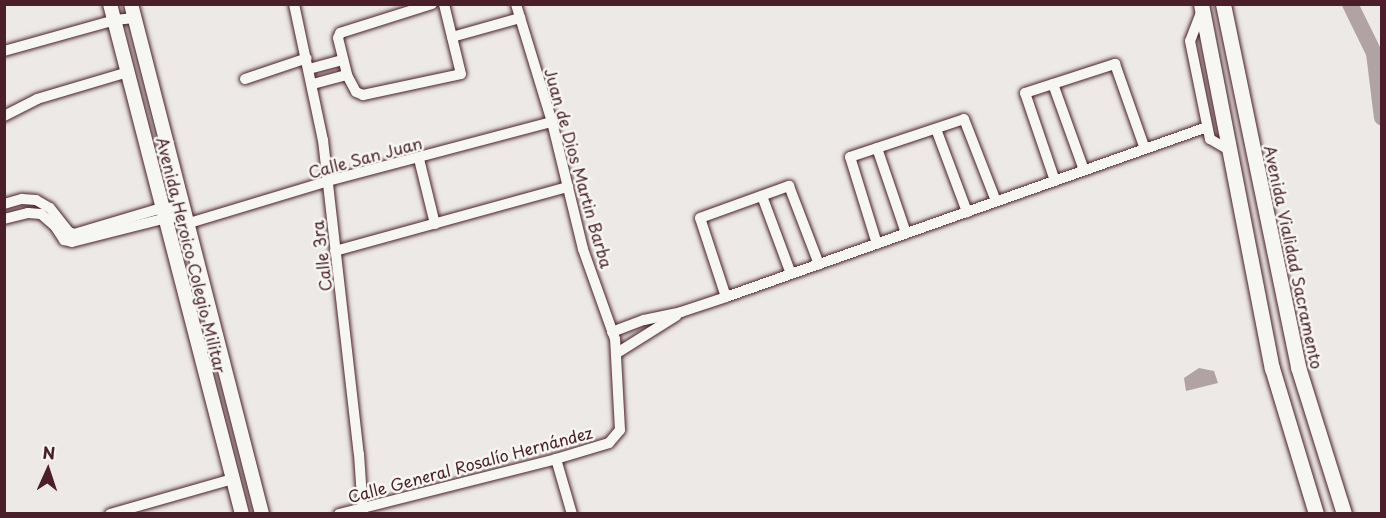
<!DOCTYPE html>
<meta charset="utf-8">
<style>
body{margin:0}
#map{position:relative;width:1386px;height:518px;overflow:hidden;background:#ece9e6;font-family:"Playpen Sans",sans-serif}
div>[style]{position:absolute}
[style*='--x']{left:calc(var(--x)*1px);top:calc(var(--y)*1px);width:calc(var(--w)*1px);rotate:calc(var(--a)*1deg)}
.water>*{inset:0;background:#b1a2a3}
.river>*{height:16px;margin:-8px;padding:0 8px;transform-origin:8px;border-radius:8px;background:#b1a2a3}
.roads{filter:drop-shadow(0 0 2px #4a1f2b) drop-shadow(0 0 2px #4a1f2b)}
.minor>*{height:10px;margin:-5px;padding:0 5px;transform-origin:5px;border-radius:5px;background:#f6f6f2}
.major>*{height:14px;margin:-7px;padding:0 7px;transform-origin:7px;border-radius:7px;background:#f6f6f2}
.highway>*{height:15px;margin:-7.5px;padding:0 7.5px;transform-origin:7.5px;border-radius:7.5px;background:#f6f6f2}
span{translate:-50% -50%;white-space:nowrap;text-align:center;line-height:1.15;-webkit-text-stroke:5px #f6f6f2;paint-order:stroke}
.street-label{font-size:16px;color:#4a1f2b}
.frame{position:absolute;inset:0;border:6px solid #4a1f2b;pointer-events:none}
.north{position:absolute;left:18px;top:440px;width:60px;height:60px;-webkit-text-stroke:4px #f6f6f2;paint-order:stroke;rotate:3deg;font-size:16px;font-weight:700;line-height:24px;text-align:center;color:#4a1f2b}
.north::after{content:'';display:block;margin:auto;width:21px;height:27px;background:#4a1f2b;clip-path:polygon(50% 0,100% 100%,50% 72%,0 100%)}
</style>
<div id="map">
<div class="water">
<i style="clip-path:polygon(1199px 368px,1214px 371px,1218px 383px,1186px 391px,1184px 378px)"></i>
</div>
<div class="river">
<i style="--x:1350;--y:4;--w:55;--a:63.9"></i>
<i style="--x:1374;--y:53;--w:65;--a:83"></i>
</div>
<div class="roads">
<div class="minor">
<i style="--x:294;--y:4;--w:139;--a:78"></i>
<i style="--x:323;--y:140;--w:316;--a:83.5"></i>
<i style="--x:359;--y:454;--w:58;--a:86.1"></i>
<i style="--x:432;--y:4;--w:96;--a:162.5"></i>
<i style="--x:340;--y:33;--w:5;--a:112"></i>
<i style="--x:338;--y:38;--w:38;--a:76"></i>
<i style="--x:347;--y:75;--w:19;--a:62"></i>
<i style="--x:356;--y:92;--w:8;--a:23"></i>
<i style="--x:363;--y:95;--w:100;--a:-12.1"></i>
<i style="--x:461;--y:74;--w:72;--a:-103.7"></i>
<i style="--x:1202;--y:10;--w:33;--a:111"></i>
<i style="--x:1190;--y:41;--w:100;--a:78.5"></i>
<i style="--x:1210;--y:139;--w:24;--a:30"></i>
<i style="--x:452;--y:37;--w:71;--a:-15.6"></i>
<i style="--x:4;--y:51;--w:115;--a:-15.6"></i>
<i style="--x:115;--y:20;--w:19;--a:-6"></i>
<i style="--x:309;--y:69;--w:35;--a:-15"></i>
<i style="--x:245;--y:79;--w:65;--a:-18.7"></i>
<i style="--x:313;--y:84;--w:35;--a:-15"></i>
<i style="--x:1053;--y:84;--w:91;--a:70.2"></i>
<i style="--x:4;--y:116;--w:37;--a:-27"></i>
<i style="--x:37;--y:99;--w:95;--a:-16.5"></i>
<i style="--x:936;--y:129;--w:89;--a:69.5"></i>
<i style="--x:877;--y:148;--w:90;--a:71.2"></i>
<i style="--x:419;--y:159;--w:67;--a:76.2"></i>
<i style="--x:1055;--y:181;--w:93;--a:-108.8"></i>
<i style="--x:1025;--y:93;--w:95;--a:-17.9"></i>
<i style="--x:1115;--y:64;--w:90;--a:70.6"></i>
<i style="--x:762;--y:196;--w:83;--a:69.6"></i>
<i style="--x:4;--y:204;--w:19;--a:-16"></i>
<i style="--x:22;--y:199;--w:14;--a:4"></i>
<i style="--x:36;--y:200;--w:16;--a:30"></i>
<i style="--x:50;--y:208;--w:31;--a:52"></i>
<i style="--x:69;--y:232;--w:5;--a:22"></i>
<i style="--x:74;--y:234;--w:92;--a:-16.5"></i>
<i style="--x:162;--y:208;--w:20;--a:-3"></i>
<i style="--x:4;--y:219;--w:25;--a:-14"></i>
<i style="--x:28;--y:213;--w:13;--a:4"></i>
<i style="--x:41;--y:214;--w:18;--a:41"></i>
<i style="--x:55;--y:226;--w:17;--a:57"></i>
<i style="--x:64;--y:240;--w:8;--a:14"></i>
<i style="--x:72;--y:242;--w:97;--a:-14.3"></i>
<i style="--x:166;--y:218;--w:18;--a:-6"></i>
<i style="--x:186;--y:224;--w:148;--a:-16.8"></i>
<i style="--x:328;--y:181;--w:232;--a:-14.8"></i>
<i style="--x:877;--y:244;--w:91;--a:-107.2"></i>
<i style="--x:850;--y:157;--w:120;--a:-18.4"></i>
<i style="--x:964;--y:119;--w:88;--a:68.7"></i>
<i style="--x:335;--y:251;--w:242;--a:-15.4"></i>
<i style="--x:726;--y:297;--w:83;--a:-108.2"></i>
<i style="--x:700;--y:218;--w:95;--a:-19.8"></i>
<i style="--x:789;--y:186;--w:84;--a:69"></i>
<i style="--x:612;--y:332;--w:34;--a:-21"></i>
<i style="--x:644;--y:320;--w:38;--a:-12"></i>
<i style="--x:681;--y:312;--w:47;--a:-18.4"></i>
<i style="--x:726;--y:297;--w:510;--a:-19.46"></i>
<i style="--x:617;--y:353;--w:70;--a:-32.1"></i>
<i style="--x:556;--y:459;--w:57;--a:73.8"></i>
<i style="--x:110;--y:514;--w:128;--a:-15.9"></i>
<i style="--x:339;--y:514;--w:224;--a:-14.2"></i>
<i style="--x:556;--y:459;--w:55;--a:-16.8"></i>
<i style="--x:609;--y:443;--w:17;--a:-50"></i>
<i style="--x:620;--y:430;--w:91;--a:-93.1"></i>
<i style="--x:615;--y:339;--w:96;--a:-109.6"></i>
<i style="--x:583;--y:249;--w:131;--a:-103.7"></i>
<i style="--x:552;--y:122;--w:123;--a:-107"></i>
</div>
<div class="major">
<i style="--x:110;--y:4;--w:527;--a:75.49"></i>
<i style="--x:131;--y:4;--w:527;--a:75.59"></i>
</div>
<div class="highway">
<i style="--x:1201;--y:4;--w:371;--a:79"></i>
<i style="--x:1272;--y:368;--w:152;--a:73.2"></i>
<i style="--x:1223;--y:4;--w:371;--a:78.3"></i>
<i style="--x:1298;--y:367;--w:154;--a:72.6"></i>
</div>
</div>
<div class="street-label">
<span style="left:365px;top:157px;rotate:-15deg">Calle San Juan</span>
<span style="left:579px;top:168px;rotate:74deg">Juan de Dios Martin Barba</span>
<span style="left:192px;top:255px;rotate:76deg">Avenida Heroico Colegio Militar</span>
<span style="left:321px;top:256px;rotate:-97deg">Calle 3ra</span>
<span style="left:1294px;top:257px;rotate:78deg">Avenida Vialidad Sacramento</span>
<span style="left:470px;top:464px;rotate:-15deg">Calle General Rosalío Hernández</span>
</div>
<div class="frame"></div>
<div class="north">N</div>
</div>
